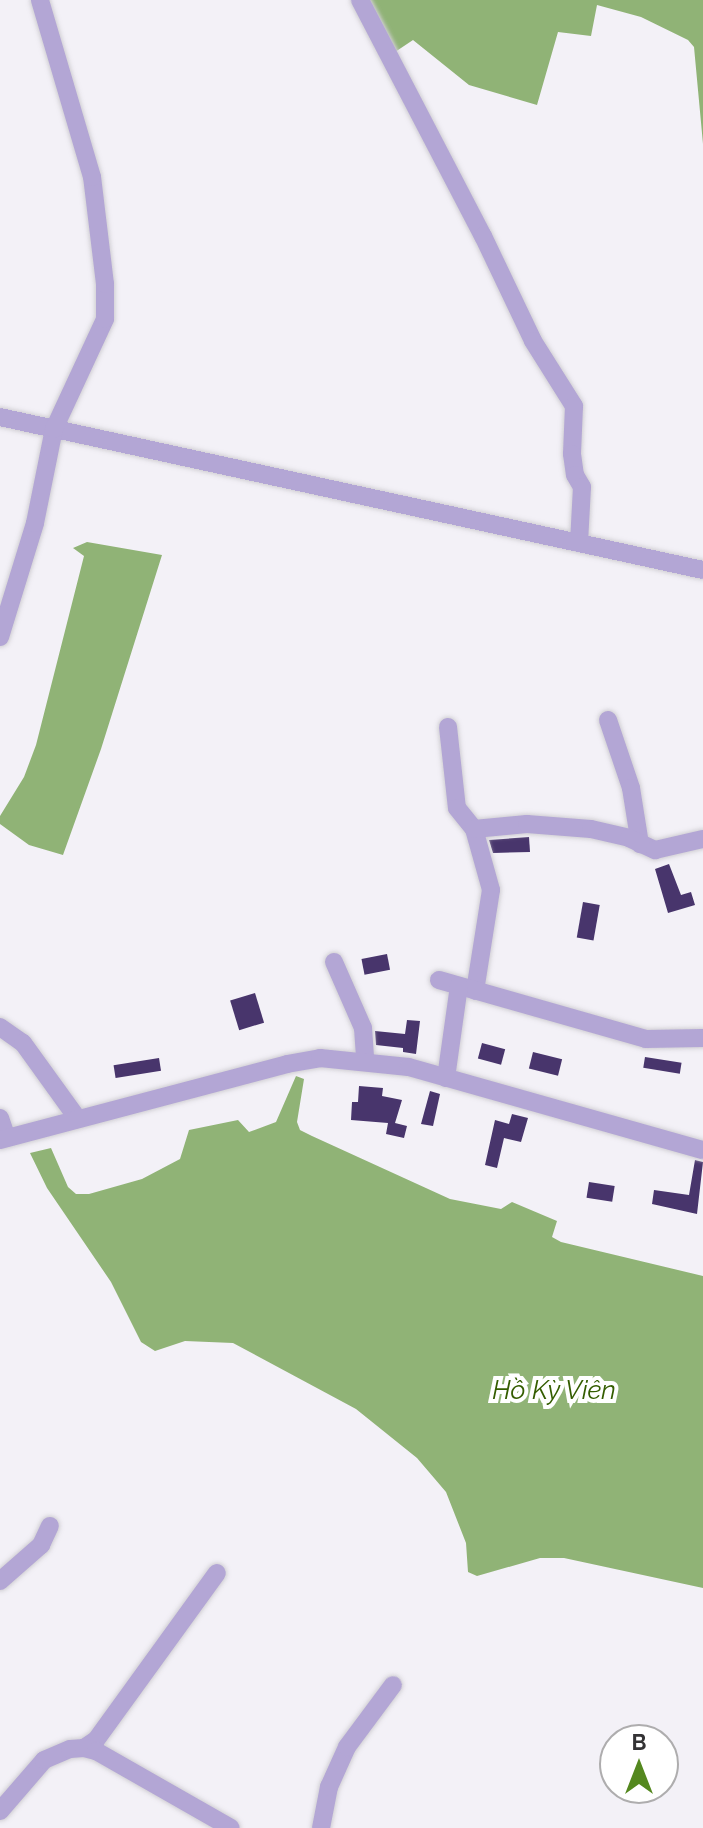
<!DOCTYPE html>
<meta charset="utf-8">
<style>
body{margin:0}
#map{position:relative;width:703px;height:1828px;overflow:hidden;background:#f3f1f7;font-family:Raleway,sans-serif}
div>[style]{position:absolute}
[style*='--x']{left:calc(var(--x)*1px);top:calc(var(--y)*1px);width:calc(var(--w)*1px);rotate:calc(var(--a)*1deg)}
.water>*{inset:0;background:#90b376}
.building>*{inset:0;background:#48356c;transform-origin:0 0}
.roads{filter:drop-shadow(0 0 2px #d1cfd4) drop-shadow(0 0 2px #d1cfd4)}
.minor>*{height:18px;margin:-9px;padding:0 9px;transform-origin:9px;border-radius:9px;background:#b3a6d5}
span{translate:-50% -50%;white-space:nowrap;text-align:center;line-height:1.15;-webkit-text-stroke:8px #fff;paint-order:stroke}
.water-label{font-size:26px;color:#345d00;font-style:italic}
.north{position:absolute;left:599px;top:1724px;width:80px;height:80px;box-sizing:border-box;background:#fff;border:2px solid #aeadae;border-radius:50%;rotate:0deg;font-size:22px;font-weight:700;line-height:32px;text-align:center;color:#343335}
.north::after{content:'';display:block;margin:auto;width:28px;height:36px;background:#54881f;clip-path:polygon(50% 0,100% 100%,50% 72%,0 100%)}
</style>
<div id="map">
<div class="water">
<i style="clip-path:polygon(367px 0,703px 0,703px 144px,694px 47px,688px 40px,641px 17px,597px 5px,591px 36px,558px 32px,537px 105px,469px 85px,413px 40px,395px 52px)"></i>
<i style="clip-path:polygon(87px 542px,162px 555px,101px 749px,63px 855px,29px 845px,0 824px,0 816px,24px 777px,36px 745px,84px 556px,73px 548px)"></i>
<i style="clip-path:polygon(296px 1076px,304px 1079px,297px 1122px,300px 1130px,312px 1136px,450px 1199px,501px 1209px,512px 1202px,557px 1221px,552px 1237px,561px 1242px,703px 1276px,703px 1588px,564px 1558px,540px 1558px,477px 1576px,468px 1572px,466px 1543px,446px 1492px,417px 1458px,356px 1409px,233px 1343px,185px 1341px,155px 1351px,141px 1342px,111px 1282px,47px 1188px,30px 1153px,51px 1148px,68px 1187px,76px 1194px,89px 1194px,142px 1179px,180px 1159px,189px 1130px,238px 1120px,249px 1132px,276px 1122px)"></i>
</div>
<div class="building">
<i style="clip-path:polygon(529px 837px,530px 852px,493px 853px,489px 840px)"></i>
<i style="clip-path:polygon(669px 864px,681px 895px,691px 892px,695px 905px,668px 913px,655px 869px)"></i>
<i style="left:583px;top:902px;width:17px;height:36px;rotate:10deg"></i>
<i style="left:387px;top:954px;width:16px;height:26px;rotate:79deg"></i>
<i style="left:255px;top:993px;width:31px;height:26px;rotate:73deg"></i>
<i style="clip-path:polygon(407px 1020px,420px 1021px,416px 1054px,403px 1052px,403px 1048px,376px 1045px,375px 1031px,405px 1034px)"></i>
<i style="left:482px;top:1043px;width:24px;height:16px;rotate:15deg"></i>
<i style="left:533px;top:1052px;width:30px;height:17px;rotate:14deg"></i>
<i style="left:645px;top:1057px;width:37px;height:11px;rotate:9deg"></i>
<i style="left:159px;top:1058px;width:13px;height:46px;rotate:81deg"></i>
<i style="clip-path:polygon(359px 1086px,383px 1088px,382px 1096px,402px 1100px,395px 1123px,407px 1126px,404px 1138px,386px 1134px,388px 1123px,351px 1120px,352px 1102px,358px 1102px)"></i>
<i style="clip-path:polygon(430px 1091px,440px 1094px,433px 1126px,421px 1124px)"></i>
<i style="clip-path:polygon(512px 1114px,528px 1118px,521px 1142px,504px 1138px,497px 1168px,485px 1165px,495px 1120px,509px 1124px)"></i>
<i style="clip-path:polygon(695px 1160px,703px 1162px,697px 1214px,652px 1204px,654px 1190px,689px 1195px)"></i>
<i style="left:589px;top:1182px;width:26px;height:16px;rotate:9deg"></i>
</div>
<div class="roads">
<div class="minor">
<i style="--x:360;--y:0;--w:266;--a:62.5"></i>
<i style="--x:483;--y:236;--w:116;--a:64.5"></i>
<i style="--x:533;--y:341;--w:77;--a:57.8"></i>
<i style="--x:574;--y:406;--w:48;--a:92.4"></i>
<i style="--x:572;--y:454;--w:21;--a:82"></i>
<i style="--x:575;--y:475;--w:14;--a:60"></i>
<i style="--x:582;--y:487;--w:56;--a:93.1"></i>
<i style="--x:0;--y:417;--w:719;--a:12.28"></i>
<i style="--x:0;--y:637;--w:119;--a:-72.9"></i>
<i style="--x:35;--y:523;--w:96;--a:-78.6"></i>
<i style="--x:54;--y:429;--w:121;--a:-65.1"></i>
<i style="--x:105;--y:319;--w:35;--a:-90"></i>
<i style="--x:105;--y:284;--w:108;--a:-96.9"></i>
<i style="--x:92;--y:177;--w:184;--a:-106.4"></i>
<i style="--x:608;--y:720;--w:72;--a:71.3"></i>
<i style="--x:631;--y:788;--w:57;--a:80.9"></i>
<i style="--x:448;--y:727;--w:81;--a:83.7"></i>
<i style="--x:457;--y:808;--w:27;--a:51"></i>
<i style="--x:474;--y:829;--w:63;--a:74.4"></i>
<i style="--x:491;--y:890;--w:102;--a:99"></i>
<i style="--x:474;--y:829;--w:53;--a:-5.4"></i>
<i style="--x:527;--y:824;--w:64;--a:4.5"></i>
<i style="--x:591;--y:829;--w:39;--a:13"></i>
<i style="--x:629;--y:838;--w:29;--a:25"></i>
<i style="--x:655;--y:850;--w:49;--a:-12.9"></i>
<i style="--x:334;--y:962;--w:72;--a:66.3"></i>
<i style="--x:363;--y:1028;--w:32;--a:86"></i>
<i style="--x:439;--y:980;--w:215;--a:15.9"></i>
<i style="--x:646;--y:1039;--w:57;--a:-1"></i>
<i style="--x:0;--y:1027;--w:28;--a:35"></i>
<i style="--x:23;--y:1043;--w:92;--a:54.2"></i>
<i style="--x:446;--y:1078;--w:93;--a:-82"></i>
<i style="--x:0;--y:1118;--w:21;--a:71"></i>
<i style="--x:0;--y:1140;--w:297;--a:-14.8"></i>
<i style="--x:287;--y:1064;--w:34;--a:-10"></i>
<i style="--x:320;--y:1058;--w:89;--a:5.8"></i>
<i style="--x:409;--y:1067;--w:305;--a:15.8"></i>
<i style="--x:0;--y:1581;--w:55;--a:-41.3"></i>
<i style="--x:41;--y:1545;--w:21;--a:-65"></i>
<i style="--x:84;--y:1748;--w:14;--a:-34"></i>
<i style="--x:96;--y:1740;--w:206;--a:-54.1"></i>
<i style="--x:0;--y:1811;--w:67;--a:-49.2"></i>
<i style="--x:44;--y:1760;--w:28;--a:-23"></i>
<i style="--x:70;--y:1749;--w:14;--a:-4"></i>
<i style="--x:84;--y:1748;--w:12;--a:14"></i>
<i style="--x:96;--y:1751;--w:155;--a:29.7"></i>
<i style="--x:321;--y:1828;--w:42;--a:-79"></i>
<i style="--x:329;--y:1787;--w:44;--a:-65.8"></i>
<i style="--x:347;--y:1747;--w:77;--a:-53.4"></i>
</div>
</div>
<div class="water-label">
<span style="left:554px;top:1391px">Hồ Kỳ Viên</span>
</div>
<div class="north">B</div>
</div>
